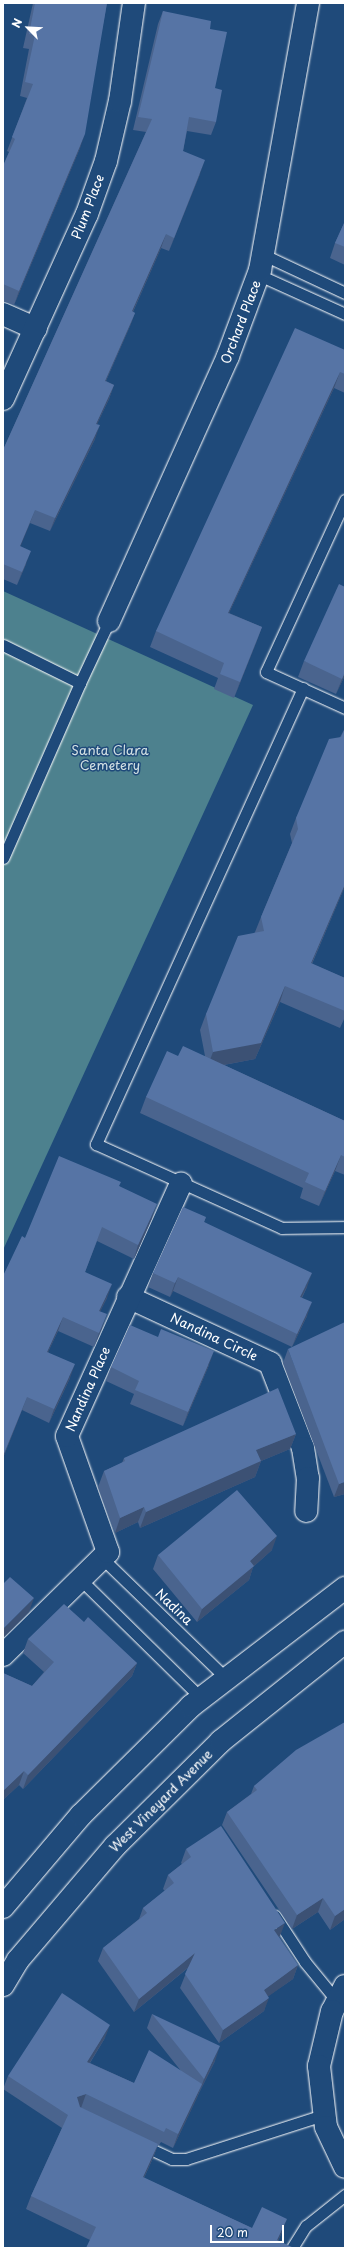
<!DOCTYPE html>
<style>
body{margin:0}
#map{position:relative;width:348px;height:2251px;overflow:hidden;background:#1f4a7a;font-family:"Playpen Sans",sans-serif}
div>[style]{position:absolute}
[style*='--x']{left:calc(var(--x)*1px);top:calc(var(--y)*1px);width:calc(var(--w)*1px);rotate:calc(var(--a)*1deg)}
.green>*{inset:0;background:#4d818e}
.roads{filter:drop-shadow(0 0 1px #fff) drop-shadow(0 0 1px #fff)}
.lane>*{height:11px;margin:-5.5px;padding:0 5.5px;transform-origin:5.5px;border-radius:5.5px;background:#1f4a7a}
.street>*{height:22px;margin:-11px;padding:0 11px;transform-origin:11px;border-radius:11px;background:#1f4a7a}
.secondary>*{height:22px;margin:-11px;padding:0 11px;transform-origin:11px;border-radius:11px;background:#1f4a7a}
.wall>*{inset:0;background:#4a648e}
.shaded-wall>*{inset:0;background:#3c5174}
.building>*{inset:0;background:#5674a5}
span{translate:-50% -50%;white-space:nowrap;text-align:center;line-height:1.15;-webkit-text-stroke:3px #1f4a7a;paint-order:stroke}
.street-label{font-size:13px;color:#fff}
.park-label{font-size:13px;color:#d2e0e3}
.frame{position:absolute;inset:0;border:4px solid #fff;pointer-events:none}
.north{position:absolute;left:8px;top:8px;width:40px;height:40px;-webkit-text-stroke:3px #1f4a7a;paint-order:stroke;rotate:294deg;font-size:11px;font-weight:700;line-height:16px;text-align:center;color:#fff}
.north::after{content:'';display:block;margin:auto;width:14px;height:18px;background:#fff;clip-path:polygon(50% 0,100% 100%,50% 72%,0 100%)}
.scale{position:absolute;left:210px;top:2225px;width:74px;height:18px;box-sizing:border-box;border:2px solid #fff;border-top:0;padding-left:5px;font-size:12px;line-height:14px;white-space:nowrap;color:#fff;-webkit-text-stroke:3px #1f4a7a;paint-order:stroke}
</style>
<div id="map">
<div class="green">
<i style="clip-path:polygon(3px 591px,253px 705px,3px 1250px)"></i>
</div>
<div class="roads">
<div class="lane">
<i style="--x:264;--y:255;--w:89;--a:25.1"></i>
<i style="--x:259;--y:275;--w:94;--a:24.4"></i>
<i style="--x:345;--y:500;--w:189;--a:114.7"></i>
<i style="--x:266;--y:672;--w:87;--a:24.5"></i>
<i style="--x:3;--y:645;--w:86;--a:26.3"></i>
<i style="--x:80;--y:683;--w:191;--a:113.7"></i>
<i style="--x:80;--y:683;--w:68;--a:-64.9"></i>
<i style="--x:303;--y:688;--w:501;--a:114.42"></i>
<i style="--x:96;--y:1144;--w:204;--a:24.3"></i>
<i style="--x:282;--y:1228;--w:63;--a:-0.9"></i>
<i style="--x:102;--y:1558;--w:173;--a:44.1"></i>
<i style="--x:80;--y:1579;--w:170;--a:44.5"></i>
<i style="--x:275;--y:1916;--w:55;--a:56.9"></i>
<i style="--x:305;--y:1962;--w:50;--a:50.6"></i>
<i style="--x:142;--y:2145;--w:33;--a:25"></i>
<i style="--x:172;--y:2159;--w:14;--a:0"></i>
<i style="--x:186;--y:2159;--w:144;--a:-17.8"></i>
<i style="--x:292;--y:2248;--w:26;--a:-58"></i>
<i style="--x:306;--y:2226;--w:50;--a:-38.5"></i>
</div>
<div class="street">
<i style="--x:3;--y:314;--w:36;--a:24"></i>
<i style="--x:3;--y:399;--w:203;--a:-65.6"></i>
<i style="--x:87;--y:214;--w:56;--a:-70.3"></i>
<i style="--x:106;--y:161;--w:62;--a:-76.9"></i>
<i style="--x:120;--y:101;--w:99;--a:-81.9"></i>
<i style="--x:109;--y:621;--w:290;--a:-65.8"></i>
<i style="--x:228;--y:356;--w:92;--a:-69.6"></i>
<i style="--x:260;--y:270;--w:271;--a:-79.8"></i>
<i style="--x:128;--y:1297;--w:157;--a:24.9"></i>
<i style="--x:270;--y:1363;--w:91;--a:68.8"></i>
<i style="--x:303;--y:1448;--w:30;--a:81"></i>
<i style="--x:308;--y:1478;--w:33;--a:93"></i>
<i style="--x:3;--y:1655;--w:147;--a:-44.4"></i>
<i style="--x:108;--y:1552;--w:123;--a:-109.5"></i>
<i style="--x:67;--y:1436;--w:277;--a:-65.7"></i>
<i style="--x:345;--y:1986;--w:28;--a:117"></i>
<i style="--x:332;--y:2011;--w:57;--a:103.3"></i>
<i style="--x:319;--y:2066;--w:61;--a:83.5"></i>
<i style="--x:326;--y:2127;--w:44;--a:64.6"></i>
</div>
<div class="secondary">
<i style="--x:3;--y:1907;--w:121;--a:-49.7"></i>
<i style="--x:81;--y:1815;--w:155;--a:-44.7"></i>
<i style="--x:191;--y:1706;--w:194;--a:-37.5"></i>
<i style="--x:3;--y:1985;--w:29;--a:-59"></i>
<i style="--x:18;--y:1960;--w:150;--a:-49.6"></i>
<i style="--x:115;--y:1846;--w:149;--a:-44.7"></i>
<i style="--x:221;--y:1741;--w:159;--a:-38.6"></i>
</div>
</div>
<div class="wall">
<i style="clip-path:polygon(33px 3px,107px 3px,80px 148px,14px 305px,3px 301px,3px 166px,9px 152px,7px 151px,27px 98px,20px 96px,29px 49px,23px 48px)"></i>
<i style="clip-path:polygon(163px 11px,210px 29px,215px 88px,216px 122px,211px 135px,187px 131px,183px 151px,200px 174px,169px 251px,161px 248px,133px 312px,135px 313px,130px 326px,106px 381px,114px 385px,109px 399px,97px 424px,95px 439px,50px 531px,30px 523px,20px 546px,26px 564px,17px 585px,3px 579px,3px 450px,146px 132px,133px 130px,158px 24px)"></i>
<i style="clip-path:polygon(345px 221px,345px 265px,330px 258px,335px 243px)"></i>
<i style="clip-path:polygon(345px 350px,345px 393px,334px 388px,229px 613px,262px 627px,256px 643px,234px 698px,214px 689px,218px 678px,150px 647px,156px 631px)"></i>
<i style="clip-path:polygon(304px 661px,345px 675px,336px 694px,298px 677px)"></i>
<i style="clip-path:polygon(345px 728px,345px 886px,312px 964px,345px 978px,345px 1017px,340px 1028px,280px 1002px,255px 1059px,224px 1065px,345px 1121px,345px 1175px,335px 1171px,319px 1206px,300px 1198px,303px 1188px,140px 1113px,146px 1097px,178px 1056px,205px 1056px,200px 1030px,206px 1014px,255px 932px,261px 917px,292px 843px,290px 834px,296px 818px)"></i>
<i style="clip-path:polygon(119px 1186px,152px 1218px,134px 1259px,97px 1241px,85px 1272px,107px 1298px,100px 1311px,102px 1328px,94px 1347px,58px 1331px,48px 1352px,70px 1378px,49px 1423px,22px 1410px,3px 1458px,3px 1276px,25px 1238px)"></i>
<i style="clip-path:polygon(206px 1217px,204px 1222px,307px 1287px,302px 1298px,307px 1316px,292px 1347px,173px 1291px,170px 1297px,148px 1287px,153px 1273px)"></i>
<i style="clip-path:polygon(288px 1349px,345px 1494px,334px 1497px,283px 1363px)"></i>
<i style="clip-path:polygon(209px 1365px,183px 1426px,130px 1404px,134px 1394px,106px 1381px,111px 1367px)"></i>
<i style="clip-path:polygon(296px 1434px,290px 1449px,261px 1461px,255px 1477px,140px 1528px,138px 1522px,115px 1533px,98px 1487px,104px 1471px,122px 1463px,124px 1458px)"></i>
<i style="clip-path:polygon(272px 1550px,253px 1567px,249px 1580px,197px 1622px,153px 1569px,158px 1555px)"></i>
<i style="clip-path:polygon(84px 1622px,137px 1663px,132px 1676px,23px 1789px,19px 1785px,3px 1800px,3px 1673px,32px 1686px,44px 1672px,23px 1653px,28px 1639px)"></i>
<i style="clip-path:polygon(345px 1722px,345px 1919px,330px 1930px,318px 1912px,292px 1929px,222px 1825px,227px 1812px,251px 1794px,254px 1786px)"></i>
<i style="clip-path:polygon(186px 1849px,280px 1936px,279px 1937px,298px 1965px,293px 1979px,268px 1996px,264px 2011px,219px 2043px,180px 1988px,188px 1968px,134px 2012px,98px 1961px,103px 1948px,139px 1919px,143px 1908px,165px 1891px,163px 1889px,168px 1875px,182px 1864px,181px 1863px)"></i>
<i style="clip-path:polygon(152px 2014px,215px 2061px,199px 2093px,173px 2148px,161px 2142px,159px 2145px,158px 2145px,153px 2158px,144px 2178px,252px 2228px,282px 2232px,278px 2241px,90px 2240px,26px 2209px,31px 2196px,62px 2128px,3px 2089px,8px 2076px,105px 2038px,90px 2063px,134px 2083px,181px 2071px,147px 2028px)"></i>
</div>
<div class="shaded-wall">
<i style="clip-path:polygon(85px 134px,80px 148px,14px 305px,19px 291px)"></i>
<i style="clip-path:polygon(205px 160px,200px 174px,169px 251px,174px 238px)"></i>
<i style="clip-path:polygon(166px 234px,161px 248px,127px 325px,132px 311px)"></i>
<i style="clip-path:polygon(135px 313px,130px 326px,100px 394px,105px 381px)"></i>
<i style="clip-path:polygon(340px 372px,334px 388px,222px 628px,228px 613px)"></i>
<i style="clip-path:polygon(114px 385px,109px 399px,91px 437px,96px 424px)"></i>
<i style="clip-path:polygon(100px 425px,95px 439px,50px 531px,55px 518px)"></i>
<i style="clip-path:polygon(35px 510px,30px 523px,15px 560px,20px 546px)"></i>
<i style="clip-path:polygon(31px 551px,26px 564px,17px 585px,22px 572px)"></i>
<i style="clip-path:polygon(262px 627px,256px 643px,234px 698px,240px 682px)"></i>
<i style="clip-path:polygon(345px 672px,345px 675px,336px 694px,342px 679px)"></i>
<i style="clip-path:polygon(345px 884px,345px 886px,305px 979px,311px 963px)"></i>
<i style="clip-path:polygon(285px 986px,280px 1002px,255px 1059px,207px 1068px,213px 1052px)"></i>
<i style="clip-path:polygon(341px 1155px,335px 1171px,319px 1206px,325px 1191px)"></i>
<i style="clip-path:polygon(157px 1204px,152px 1218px,134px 1259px,138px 1245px)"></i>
<i style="clip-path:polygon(312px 1273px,307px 1287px,295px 1310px,300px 1297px)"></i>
<i style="clip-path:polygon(178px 1277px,173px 1291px,170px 1297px,175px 1283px)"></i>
<i style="clip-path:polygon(112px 1284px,107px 1298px,94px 1324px,99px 1311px)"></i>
<i style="clip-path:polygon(312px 1302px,307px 1316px,292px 1347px,297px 1334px)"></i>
<i style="clip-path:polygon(107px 1314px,102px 1328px,94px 1347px,99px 1333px)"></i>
<i style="clip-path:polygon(63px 1317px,58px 1331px,42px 1365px,47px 1352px)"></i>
<i style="clip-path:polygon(214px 1351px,209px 1365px,183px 1426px,188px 1412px)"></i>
<i style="clip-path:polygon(75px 1364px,70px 1378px,49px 1423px,54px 1409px)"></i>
<i style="clip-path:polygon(27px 1397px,22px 1410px,3px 1458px,3px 1456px)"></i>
<i style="clip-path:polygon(296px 1434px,290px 1449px,261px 1461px,255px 1477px,140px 1528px,146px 1512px,256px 1450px)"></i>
<i style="clip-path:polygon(345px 1482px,345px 1494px,334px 1497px,339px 1484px)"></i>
<i style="clip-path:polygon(144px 1507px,138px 1522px,115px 1533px,120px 1518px)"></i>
<i style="clip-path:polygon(277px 1536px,272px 1550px,253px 1567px,249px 1580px,197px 1622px,202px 1609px,250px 1561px)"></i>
<i style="clip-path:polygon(34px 1598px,29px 1612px,3px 1638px,3px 1629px)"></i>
<i style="clip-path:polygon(137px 1663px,132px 1676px,23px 1789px,28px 1775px)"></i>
<i style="clip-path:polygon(24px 1771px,19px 1785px,3px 1800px,3px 1791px)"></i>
<i style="clip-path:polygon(323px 1898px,318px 1912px,292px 1929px,297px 1915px)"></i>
<i style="clip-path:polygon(345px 1909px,345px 1919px,330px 1930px,335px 1916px)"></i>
<i style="clip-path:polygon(285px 1923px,280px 1936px,269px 1944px,274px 1930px)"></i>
<i style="clip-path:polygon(195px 1953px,190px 1966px,134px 2012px,139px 1999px)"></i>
<i style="clip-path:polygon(298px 1965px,293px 1979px,259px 2003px,264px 1990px)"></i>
<i style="clip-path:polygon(269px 1998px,264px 2011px,219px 2043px,223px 2030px)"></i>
<i style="clip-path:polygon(110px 2025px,105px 2038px,82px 2075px,87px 2062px)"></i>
<i style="clip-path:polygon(220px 2046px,215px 2061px,199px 2093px,204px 2079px)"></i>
<i style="clip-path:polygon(202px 2084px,197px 2098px,173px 2148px,178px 2134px)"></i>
<i style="clip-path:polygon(86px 2094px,81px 2108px,72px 2111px,77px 2097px)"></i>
<i style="clip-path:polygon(158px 2144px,153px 2158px,138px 2191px,143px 2177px)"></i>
<i style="clip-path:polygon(287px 2219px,282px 2232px,275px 2248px,277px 2240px)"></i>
</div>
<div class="building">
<i style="clip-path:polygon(35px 3px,107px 3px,85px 134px,19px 291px,3px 284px,3px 166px,15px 139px,12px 137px,33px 84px,25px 82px,35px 35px,29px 34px)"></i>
<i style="clip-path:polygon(163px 11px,211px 21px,210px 29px,227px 32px,215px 88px,222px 90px,216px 122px,189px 117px,183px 151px,205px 160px,174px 238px,166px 234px,132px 311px,135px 313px,105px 381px,114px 385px,96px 424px,100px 425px,55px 518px,35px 510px,20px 546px,31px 551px,22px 572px,3px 564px,3px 450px,152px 119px,138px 117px)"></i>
<i style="clip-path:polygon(345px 221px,345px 247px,335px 243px)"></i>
<i style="clip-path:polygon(295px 328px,345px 350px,345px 374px,340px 372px,228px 613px,262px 627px,240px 682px,220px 674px,224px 663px,156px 631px)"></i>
<i style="clip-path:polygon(339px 584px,345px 587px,345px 672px,342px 679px,304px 661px)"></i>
<i style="clip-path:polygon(345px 728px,345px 884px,311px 963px,345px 978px,345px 1011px,285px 986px,261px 1043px,213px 1052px,206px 1014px,238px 936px,264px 931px,261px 917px,298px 829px,296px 818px,329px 739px,341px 737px)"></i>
<i style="clip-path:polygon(183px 1046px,345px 1121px,345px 1157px,341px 1155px,325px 1191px,305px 1182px,309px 1173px,146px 1097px,167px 1051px,178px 1056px)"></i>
<i style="clip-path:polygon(59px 1156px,121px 1182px,119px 1186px,157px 1204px,138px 1245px,102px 1227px,85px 1272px,112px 1284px,99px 1311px,107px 1314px,99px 1333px,63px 1317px,47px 1352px,75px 1364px,54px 1409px,27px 1397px,3px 1456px,3px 1276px,22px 1236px,25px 1238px)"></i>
<i style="clip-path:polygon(183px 1207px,206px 1217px,204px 1222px,312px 1273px,300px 1297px,312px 1302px,297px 1334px,178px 1277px,175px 1283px,153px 1273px)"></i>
<i style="clip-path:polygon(345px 1322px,345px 1482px,339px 1484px,288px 1349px)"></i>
<i style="clip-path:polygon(130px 1325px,158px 1337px,161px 1329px,214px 1351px,188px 1412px,135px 1390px,139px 1381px,111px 1367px)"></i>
<i style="clip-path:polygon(278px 1388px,296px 1434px,256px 1450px,261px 1461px,146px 1512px,144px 1507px,120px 1518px,104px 1471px,125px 1461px,124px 1458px)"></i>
<i style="clip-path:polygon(237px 1490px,277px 1536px,250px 1561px,254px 1566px,202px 1609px,158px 1555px)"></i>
<i style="clip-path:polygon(10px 1577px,34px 1598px,3px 1629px,3px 1583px,4px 1583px)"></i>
<i style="clip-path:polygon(64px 1604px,84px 1622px,88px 1617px,137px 1663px,28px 1775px,24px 1771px,3px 1791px,3px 1673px,32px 1686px,54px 1662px,28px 1639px)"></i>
<i style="clip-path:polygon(345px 1722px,345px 1909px,335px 1916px,323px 1898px,297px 1915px,227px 1812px,257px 1790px,254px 1786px,296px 1750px)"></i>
<i style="clip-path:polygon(221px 1826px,285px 1923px,274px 1930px,298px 1965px,264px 1990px,269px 1998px,223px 2030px,185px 1974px,195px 1953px,139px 1999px,103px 1948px,147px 1913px,143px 1908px,174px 1883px,168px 1875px,191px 1857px,186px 1849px)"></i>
<i style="clip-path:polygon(62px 1993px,110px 2025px,87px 2062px,134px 2083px,149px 2050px,202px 2084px,178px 2134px,166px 2128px,164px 2132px,86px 2094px,77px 2097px,80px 2107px,158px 2144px,143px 2177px,252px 2228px,262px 2207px,287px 2219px,277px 2240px,294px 2248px,86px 2248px,96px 2227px,31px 2196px,68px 2115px,8px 2076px)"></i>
<i style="clip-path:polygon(152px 2014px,220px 2046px,204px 2079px)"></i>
</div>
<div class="street-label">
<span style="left:88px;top:207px;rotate:-69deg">Plum Place</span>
<span style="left:241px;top:322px;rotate:-69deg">Orchard Place</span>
<span style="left:214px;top:1337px;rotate:25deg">Nandina Circle</span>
<span style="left:88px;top:1389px;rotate:-66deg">Nandina Place</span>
<span style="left:174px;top:1607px;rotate:44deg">Nadina</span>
<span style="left:161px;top:1801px;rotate:-45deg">West Vineyard Avenue</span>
</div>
<div class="park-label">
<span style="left:110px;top:758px">Santa Clara<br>Cemetery</span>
</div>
<div class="frame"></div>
<div class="north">N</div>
<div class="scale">20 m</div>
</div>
